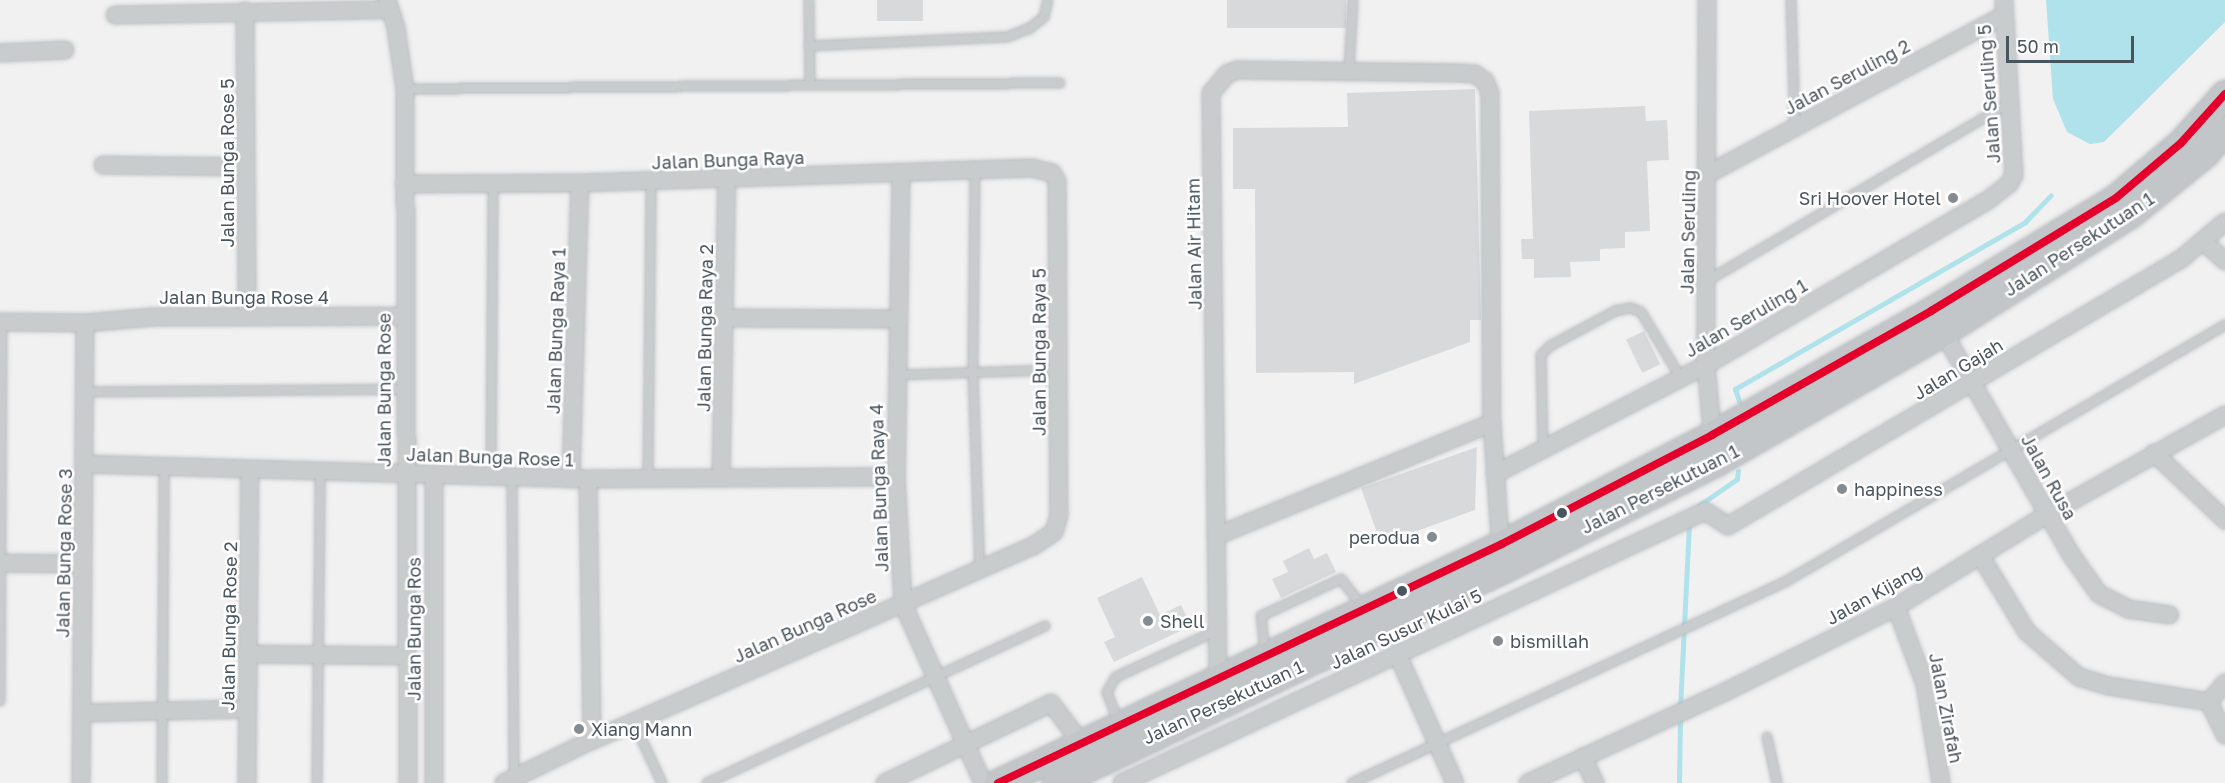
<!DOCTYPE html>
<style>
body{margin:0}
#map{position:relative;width:2225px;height:783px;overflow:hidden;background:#f2f1f1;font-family:"Golos Text",sans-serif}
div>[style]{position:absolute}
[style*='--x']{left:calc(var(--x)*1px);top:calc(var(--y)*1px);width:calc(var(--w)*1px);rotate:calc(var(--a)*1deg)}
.water>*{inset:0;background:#afe2ea}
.stream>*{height:5px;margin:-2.5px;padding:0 2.5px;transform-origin:2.5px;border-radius:2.5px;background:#afe2ea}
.building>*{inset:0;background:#d8d9da;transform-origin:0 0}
.roads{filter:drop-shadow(0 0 2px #b7bcc0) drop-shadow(0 0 2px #b7bcc0)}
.service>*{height:8px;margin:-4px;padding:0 4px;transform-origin:4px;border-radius:4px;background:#c9cccd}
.minor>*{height:16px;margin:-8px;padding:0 8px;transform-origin:8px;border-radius:8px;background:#c9cccd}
.trunk>*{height:27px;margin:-13.5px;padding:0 13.5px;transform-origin:13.5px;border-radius:13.5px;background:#c2c6c8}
.bus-1>*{height:8px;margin:-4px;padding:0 4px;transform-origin:4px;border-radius:4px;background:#e4002b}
.dots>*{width:16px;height:16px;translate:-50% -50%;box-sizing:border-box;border:3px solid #fff;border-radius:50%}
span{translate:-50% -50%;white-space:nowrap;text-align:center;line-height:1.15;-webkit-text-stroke:5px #fff;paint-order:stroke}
.street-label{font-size:18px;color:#49555d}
.poi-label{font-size:18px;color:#49555d}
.right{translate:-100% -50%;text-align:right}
.left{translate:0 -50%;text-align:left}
.scale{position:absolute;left:2006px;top:36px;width:128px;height:27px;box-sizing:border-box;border:3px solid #49555d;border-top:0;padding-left:8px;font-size:18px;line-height:21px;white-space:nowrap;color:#49555d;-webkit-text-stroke:4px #fff;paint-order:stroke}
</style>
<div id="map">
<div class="water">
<i style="clip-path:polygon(2046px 0,2225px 0,2225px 22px,2104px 142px,2090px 144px,2067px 132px,2053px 99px)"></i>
</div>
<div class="stream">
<i style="--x:1739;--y:401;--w:13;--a:-108"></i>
<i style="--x:1735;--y:389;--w:335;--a:-29.9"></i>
<i style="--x:2025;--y:222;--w:37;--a:-46"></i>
<i style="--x:1698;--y:506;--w:47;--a:-34.7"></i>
<i style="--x:1737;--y:479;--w:8;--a:-83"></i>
<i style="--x:1680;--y:708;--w:185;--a:-87.2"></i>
<i style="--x:1679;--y:783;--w:66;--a:-89.1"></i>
</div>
<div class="building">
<i style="left:877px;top:0;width:46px;height:21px"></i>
<i style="left:1227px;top:0;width:119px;height:28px"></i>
<i style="clip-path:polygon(1475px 89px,1481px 320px,1470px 320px,1470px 342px,1354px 384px,1354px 372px,1256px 373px,1255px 189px,1233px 189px,1233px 128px,1348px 127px,1347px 93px)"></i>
<i style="clip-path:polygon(1645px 106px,1646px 121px,1667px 120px,1669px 160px,1647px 161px,1650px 231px,1625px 232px,1625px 248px,1600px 249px,1600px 261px,1570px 262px,1571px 277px,1534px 278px,1534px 259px,1522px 259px,1521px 239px,1533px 239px,1529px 111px)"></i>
<i style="left:1644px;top:331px;width:37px;height:20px;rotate:64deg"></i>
<i style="clip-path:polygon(1477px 447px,1475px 510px,1381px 544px,1361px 488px)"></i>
<i style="clip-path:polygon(1309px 548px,1314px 559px,1327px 553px,1336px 572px,1281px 598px,1272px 579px,1288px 572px,1283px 561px)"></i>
<i style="clip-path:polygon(1142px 577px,1160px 615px,1181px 605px,1191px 626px,1114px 662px,1104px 642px,1115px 637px,1097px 598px)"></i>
</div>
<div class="roads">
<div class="service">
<i style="--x:809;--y:0;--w:85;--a:89.3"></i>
<i style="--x:1791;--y:0;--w:127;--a:88.2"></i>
<i style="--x:809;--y:46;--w:198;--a:-2.6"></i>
<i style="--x:1007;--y:37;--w:25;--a:-21"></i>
<i style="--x:1030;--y:28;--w:18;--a:-38"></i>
<i style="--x:1044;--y:17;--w:17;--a:-77"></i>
<i style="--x:1349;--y:71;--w:71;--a:-86.8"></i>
<i style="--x:405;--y:89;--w:655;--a:-0.52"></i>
<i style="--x:975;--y:170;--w:203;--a:90.6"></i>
<i style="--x:973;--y:373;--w:196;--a:88"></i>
<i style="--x:1707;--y:281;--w:351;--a:-30.5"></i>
<i style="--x:897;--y:375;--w:161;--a:-1.8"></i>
<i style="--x:84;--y:392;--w:319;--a:-0.5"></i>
<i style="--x:1543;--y:449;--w:94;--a:-91.2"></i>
<i style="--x:1541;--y:355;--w:13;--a:-45"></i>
<i style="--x:1550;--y:346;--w:74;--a:-28.3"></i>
<i style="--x:1615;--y:311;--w:16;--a:-11"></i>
<i style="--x:1631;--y:308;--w:11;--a:22"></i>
<i style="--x:1641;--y:312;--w:77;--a:58.8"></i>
<i style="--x:491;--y:477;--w:293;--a:-89.6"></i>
<i style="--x:512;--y:478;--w:299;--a:89.6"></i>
<i style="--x:648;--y:479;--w:298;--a:-89.4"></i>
<i style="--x:1265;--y:653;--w:37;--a:-96"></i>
<i style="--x:1261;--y:616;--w:88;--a:-24.8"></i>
<i style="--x:1341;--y:579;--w:34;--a:52"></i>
<i style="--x:0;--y:701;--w:379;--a:-89.7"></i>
<i style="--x:1118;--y:721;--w:31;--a:-111"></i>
<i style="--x:1107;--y:692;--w:17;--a:-59"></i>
<i style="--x:1116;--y:677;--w:112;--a:-24.7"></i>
<i style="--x:634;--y:723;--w:66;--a:65"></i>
<i style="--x:1767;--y:737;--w:47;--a:77.7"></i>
<i style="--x:162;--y:783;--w:317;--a:-89.6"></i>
<i style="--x:317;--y:783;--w:312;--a:-89.4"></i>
<i style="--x:707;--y:783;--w:373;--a:-24.9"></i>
<i style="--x:1352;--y:783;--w:477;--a:-24.9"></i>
<i style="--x:1785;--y:582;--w:510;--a:-30.29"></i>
</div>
<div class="minor">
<i style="--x:387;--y:0;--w:29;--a:72"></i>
<i style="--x:396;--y:28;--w:62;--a:81.6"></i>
<i style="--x:405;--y:89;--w:694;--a:89.75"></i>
<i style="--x:1707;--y:0;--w:365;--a:90.2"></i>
<i style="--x:1706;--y:365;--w:76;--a:84.7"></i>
<i style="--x:245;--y:11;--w:305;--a:89.6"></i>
<i style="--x:115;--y:15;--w:272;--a:-1.1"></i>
<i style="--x:0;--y:53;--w:65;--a:-2.6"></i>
<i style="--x:103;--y:165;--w:143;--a:0.8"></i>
<i style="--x:901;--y:174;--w:303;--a:90.9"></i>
<i style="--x:896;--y:477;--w:127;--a:86.8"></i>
<i style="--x:903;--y:604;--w:196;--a:65.9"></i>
<i style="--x:1708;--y:174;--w:336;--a:-28.2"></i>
<i style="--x:404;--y:184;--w:176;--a:-0.3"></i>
<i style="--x:580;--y:183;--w:452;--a:-1.9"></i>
<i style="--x:1032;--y:168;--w:21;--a:14"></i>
<i style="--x:1052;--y:173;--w:9;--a:58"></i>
<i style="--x:1057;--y:181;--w:334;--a:89.7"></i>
<i style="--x:1059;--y:515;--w:18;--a:106"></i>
<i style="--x:1054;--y:532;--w:23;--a:146"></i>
<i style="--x:1035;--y:545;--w:484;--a:156.2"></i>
<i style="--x:592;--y:740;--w:98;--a:154"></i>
<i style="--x:2204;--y:242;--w:28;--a:42"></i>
<i style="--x:724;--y:318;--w:173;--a:0.3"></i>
<i style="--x:0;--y:322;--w:85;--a:0.7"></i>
<i style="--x:85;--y:323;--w:69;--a:-5"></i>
<i style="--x:154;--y:317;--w:250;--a:-0.2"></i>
<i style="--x:1939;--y:325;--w:267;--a:60.1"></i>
<i style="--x:2072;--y:556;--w:47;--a:54.6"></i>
<i style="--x:2099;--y:594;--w:33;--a:27"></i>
<i style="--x:2128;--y:609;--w:42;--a:8.1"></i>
<i style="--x:2154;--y:453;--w:98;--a:43.3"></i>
<i style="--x:84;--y:464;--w:504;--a:1.7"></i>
<i style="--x:588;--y:479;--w:308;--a:-0.4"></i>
<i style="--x:1495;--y:474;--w:237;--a:-27.3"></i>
<i style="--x:1706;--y:365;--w:325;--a:-30.3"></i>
<i style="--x:1987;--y:201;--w:28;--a:-38"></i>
<i style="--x:2009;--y:184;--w:10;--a:-61"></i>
<i style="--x:2014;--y:175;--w:175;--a:-93.3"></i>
<i style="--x:721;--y:478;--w:299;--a:-88.9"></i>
<i style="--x:571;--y:479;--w:296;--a:-88.3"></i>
<i style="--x:588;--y:479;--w:261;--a:89.1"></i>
<i style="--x:1216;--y:536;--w:298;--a:-22.3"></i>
<i style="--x:1980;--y:555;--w:90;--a:58.6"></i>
<i style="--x:2027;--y:632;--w:69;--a:40.9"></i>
<i style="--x:2079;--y:677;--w:31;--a:17"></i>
<i style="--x:2109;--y:686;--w:101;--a:9.1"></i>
<i style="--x:0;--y:563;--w:83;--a:0.7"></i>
<i style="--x:1896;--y:607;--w:82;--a:69.4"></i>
<i style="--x:1925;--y:684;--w:100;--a:80.8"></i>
<i style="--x:1397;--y:653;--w:142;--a:66"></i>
<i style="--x:247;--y:654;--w:158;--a:0.7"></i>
<i style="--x:1218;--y:686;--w:593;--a:-90.68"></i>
<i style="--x:1211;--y:93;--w:25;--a:-50"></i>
<i style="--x:1227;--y:74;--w:11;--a:-22"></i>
<i style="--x:1237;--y:70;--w:221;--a:0.8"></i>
<i style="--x:1458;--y:73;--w:17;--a:3"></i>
<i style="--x:1475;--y:74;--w:12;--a:35"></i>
<i style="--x:1485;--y:81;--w:13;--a:67"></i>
<i style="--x:1490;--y:93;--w:330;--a:89.7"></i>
<i style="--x:1492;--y:423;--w:129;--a:86"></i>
<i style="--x:2209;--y:702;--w:37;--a:64"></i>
<i style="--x:2209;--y:702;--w:25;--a:-50"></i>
<i style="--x:82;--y:713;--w:165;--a:-1.4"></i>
<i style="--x:1583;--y:757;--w:29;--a:65"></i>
<i style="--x:81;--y:783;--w:460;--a:-89.5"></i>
<i style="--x:247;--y:783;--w:314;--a:-89.5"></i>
<i style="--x:434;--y:783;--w:308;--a:-90"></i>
<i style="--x:885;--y:783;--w:184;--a:-25.7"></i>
<i style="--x:1051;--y:703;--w:51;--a:52.9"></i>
<i style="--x:1122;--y:783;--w:643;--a:-25.01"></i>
<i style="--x:1705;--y:511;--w:27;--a:33"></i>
<i style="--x:1728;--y:526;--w:526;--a:-30.52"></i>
<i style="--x:2181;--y:259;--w:57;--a:-40.1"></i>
<i style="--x:1528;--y:783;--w:215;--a:-24.8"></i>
<i style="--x:1723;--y:693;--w:193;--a:-26.4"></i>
<i style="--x:1896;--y:607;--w:178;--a:-31.5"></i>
<i style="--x:2048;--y:514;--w:203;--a:-29.2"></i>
</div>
<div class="trunk">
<i style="--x:998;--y:783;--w:558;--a:-25.37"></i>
<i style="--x:1502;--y:544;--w:237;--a:-27.4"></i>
<i style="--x:1712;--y:435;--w:252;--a:-29.5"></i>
<i style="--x:1931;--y:311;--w:217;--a:-31.4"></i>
<i style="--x:2116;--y:198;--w:85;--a:-40.2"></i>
<i style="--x:2181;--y:143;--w:66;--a:-48.1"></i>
<i style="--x:1056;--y:783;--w:493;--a:-25.6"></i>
<i style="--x:1501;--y:570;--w:238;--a:-26.7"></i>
<i style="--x:1714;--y:463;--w:264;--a:-29.8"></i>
<i style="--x:1943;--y:332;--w:222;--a:-32.3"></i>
<i style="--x:2131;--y:213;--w:95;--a:-39"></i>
<i style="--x:2205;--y:153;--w:30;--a:-48"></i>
</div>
</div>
<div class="bus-1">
<i style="--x:998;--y:783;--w:558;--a:-25.37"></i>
<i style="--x:1502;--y:544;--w:237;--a:-27.4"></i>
<i style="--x:1712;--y:435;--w:252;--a:-29.5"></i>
<i style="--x:1931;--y:311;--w:217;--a:-31.4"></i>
<i style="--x:2116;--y:198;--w:85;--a:-40.2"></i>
<i style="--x:2181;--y:143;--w:66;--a:-48.1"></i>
</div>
<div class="dots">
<i style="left:1953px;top:198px;background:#848c91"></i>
<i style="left:1842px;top:489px;background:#848c91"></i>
<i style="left:1562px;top:513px;background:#49555d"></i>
<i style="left:1432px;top:537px;background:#848c91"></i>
<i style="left:1402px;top:591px;background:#49555d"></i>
<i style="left:1148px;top:621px;background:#848c91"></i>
<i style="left:1498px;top:641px;background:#848c91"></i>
<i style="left:579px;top:729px;background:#848c91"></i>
</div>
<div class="street-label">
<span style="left:1847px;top:77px;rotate:-28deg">Jalan Seruling 2</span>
<span style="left:1989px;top:94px;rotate:-94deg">Jalan Seruling 5</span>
<span style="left:728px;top:160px;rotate:-2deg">Jalan Bunga Raya</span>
<span style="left:227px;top:163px;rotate:-90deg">Jalan Bunga Rose 5</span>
<span style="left:1688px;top:232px;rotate:-89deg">Jalan Seruling</span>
<span style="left:1194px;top:244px;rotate:-91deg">Jalan Air Hitam</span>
<span style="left:2079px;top:244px;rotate:-33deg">Jalan Persekutuan 1</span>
<span style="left:244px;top:297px">Jalan Bunga Rose 4</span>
<span style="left:1746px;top:318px;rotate:-30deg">Jalan Seruling 1</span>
<span style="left:705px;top:328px;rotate:-89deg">Jalan Bunga Raya 2</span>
<span style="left:556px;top:331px;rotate:-88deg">Jalan Bunga Raya 1</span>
<span style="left:1039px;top:352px;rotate:-90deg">Jalan Bunga Raya 5</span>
<span style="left:1958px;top:369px;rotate:-31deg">Jalan Gajah</span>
<span style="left:384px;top:390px;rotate:-90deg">Jalan Bunga Rose</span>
<span style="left:490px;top:457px;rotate:2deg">Jalan Bunga Rose 1</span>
<span style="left:2049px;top:477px;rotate:61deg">Jalan Rusa</span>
<span style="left:879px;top:488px;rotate:-92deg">Jalan Bunga Raya 4</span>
<span style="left:1660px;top:489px;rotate:-27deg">Jalan Persekutuan 1</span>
<span style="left:64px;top:553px;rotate:-89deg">Jalan Bunga Rose 3</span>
<span style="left:1874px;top:594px;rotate:-29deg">Jalan Kijang</span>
<span style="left:229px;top:626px;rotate:-89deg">Jalan Bunga Rose 2</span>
<span style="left:805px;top:626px;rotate:-24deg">Jalan Bunga Rose</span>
<span style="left:414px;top:629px;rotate:-90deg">Jalan Bunga Ros</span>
<span style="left:1406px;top:629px;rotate:-25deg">Jalan Susur Kulai 5</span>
<span style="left:1223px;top:702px;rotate:-25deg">Jalan Persekutuan 1</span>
<span style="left:1946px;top:708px;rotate:79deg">Jalan Zirafah</span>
</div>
<div class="poi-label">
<span class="right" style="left:1941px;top:198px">Sri Hoover Hotel</span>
<span class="left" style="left:1854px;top:489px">happiness</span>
<span class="right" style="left:1420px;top:537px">perodua</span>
<span class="left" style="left:1160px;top:621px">Shell</span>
<span class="left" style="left:1510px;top:641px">bismillah</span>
<span class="left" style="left:591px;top:729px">Xiang Mann</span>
</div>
<div class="scale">50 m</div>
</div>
